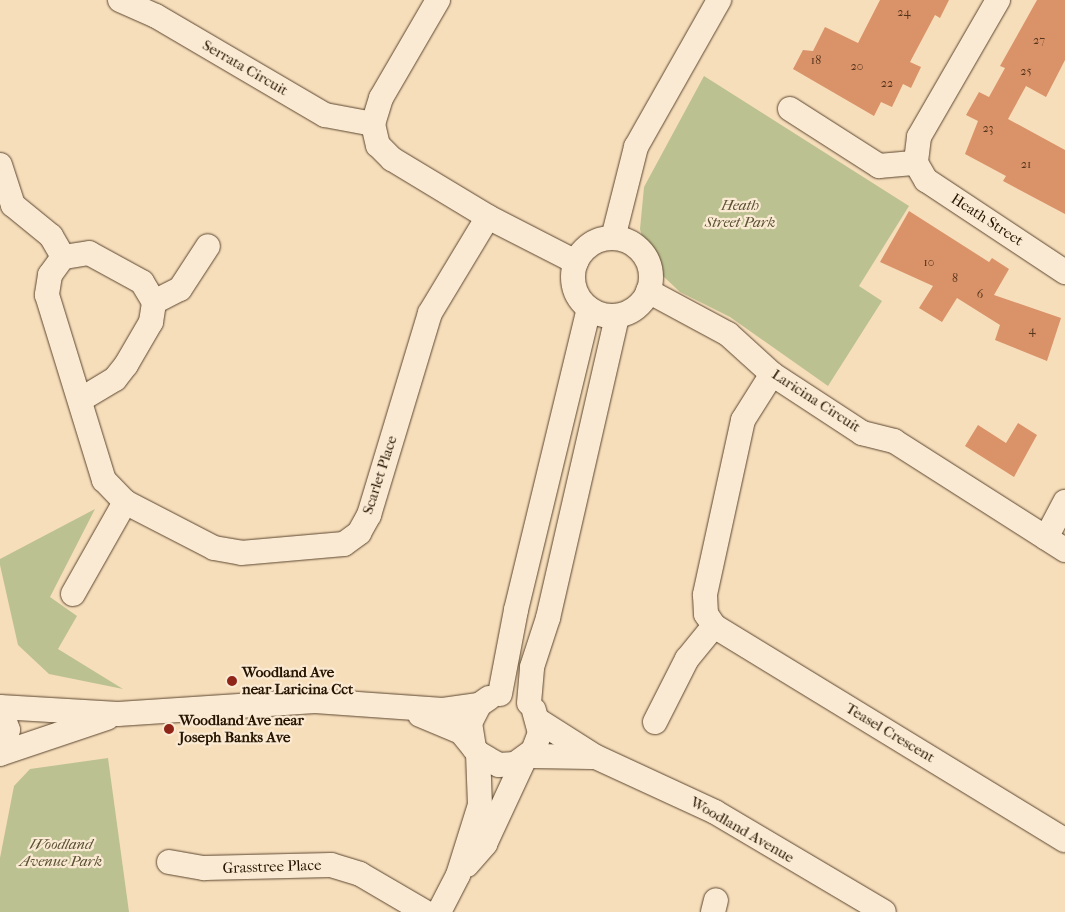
<!DOCTYPE html>
<style>
body{margin:0}
#map{position:relative;width:1065px;height:912px;overflow:hidden;background:#f7debb;font-family:"IM FELL French Canon",serif}
div>[style]{position:absolute}
[style*='--x']{left:calc(var(--x)*1px);top:calc(var(--y)*1px);width:calc(var(--w)*1px);rotate:calc(var(--a)*1deg)}
.green>*{inset:0;background:#bcc191}
.building>*{inset:0;background:#da9269}
.roads{filter:drop-shadow(0 0 1px #5b462f) drop-shadow(0 0 1px #5b462f)}
.minor>*{height:24px;margin:-12px;padding:0 12px;transform-origin:12px;border-radius:12px;background:#faead3}
.minor>.ring{margin:-12px;padding:0;box-sizing:content-box;background:none;border:24px solid #faead3;border-radius:50%}
.dots>*{width:14px;height:14px;translate:-50% -50%;box-sizing:border-box;border:2px solid #faead3;border-radius:50%}
span{translate:-50% -50%;white-space:nowrap;text-align:center;line-height:1.15;-webkit-text-stroke:4.5px #faead3;paint-order:stroke}
.number-label{font-size:12px;color:#54341a}
.number-label span{-webkit-text-stroke-width:0}
.street-label{font-size:15px;color:#271400}
.park-label{font-size:15px;color:#5b5133;font-style:italic}
.poi-label{font-size:15px;color:#271400;font-weight:700}
.left{translate:0 -50%;text-align:left}
</style>
<div id="map">
<div class="green">
<i style="clip-path:polygon(704px 76px,909px 206px,859px 286px,882px 301px,828px 386px,730px 317px,680px 292px,649px 263px,640px 229px,644px 187px)"></i>
<i style="clip-path:polygon(95px 509px,50px 597px,77px 616px,58px 649px,123px 689px,49px 674px,18px 645px,0 565px,0 559px)"></i>
<i style="clip-path:polygon(108px 758px,129px 912px,0 912px,0 858px,14px 786px,30px 769px)"></i>
</div>
<div class="building">
<i style="clip-path:polygon(880px 0,949px 0,940px 18px,935px 15px,910px 62px,921px 67px,911px 88px,903px 84px,892px 107px,881px 102px,874px 116px,793px 69px,803px 50px,813px 51px,825px 27px,858px 43px)"></i>
<i style="clip-path:polygon(1037px 0,1065px 0,1065px 60px,1046px 97px,1026px 86px,1008px 119px,1065px 150px,1065px 214px,1003px 181px,1006px 176px,965px 154px,978px 121px,966px 115px,979px 92px,989px 97px,1005px 68px,1000px 66px)"></i>
<i style="clip-path:polygon(909px 211px,989px 262px,992px 258px,1009px 269px,994px 295px,1061px 318px,1047px 361px,995px 340px,1000px 325px,957px 298px,942px 322px,919px 308px,933px 286px,880px 262px)"></i>
<i style="clip-path:polygon(1018px 423px,1037px 435px,1014px 477px,965px 446px,978px 425px,1006px 443px)"></i>
</div>
<div class="roads">
<div class="minor">
<i style="--x:120;--y:0;--w:39;--a:24"></i>
<i style="--x:156;--y:16;--w:196;--a:30.4"></i>
<i style="--x:325;--y:115;--w:49;--a:10.6"></i>
<i style="--x:438;--y:0;--w:113;--a:120.2"></i>
<i style="--x:381;--y:98;--w:27;--a:107"></i>
<i style="--x:373;--y:124;--w:22;--a:77"></i>
<i style="--x:378;--y:145;--w:20;--a:45"></i>
<i style="--x:392;--y:159;--w:112;--a:31.1"></i>
<i style="--x:488;--y:217;--w:99;--a:27.1"></i>
<i style="--x:998;--y:0;--w:158;--a:120"></i>
<i style="--x:919;--y:137;--w:26;--a:97"></i>
<i style="--x:916;--y:163;--w:20;--a:60"></i>
<i style="--x:926;--y:180;--w:167;--a:33.5"></i>
<i style="--x:790;--y:109;--w:106;--a:32.6"></i>
<i style="--x:879;--y:166;--w:37;--a:-5"></i>
<i style="--x:0;--y:165;--w:42;--a:72"></i>
<i style="--x:13;--y:205;--w:49;--a:39.2"></i>
<i style="--x:51;--y:236;--w:24;--a:60"></i>
<i style="--x:613;--y:238;--w:94;--a:-75.8"></i>
<i style="--x:636;--y:147;--w:169;--a:-60.5"></i>
<i class="ring" style="left:573px;top:238px;width:54px;height:54px"></i>
<i style="--x:648;--y:291;--w:91;--a:28.3"></i>
<i style="--x:728;--y:334;--w:59;--a:42.3"></i>
<i style="--x:772;--y:374;--w:108;--a:33.2"></i>
<i style="--x:862;--y:433;--w:33;--a:14"></i>
<i style="--x:894;--y:441;--w:203;--a:32.5"></i>
<i style="--x:154;--y:302;--w:29;--a:-27"></i>
<i style="--x:180;--y:289;--w:51;--a:-56.9"></i>
<i style="--x:772;--y:374;--w:54;--a:122.2"></i>
<i style="--x:743;--y:420;--w:179;--a:102.3"></i>
<i style="--x:705;--y:595;--w:19;--a:87"></i>
<i style="--x:706;--y:614;--w:14;--a:56"></i>
<i style="--x:714;--y:626;--w:411;--a:31.4"></i>
<i style="--x:80;--y:400;--w:41;--a:-31"></i>
<i style="--x:115;--y:379;--w:18;--a:-52"></i>
<i style="--x:126;--y:365;--w:50;--a:-59.8"></i>
<i style="--x:151;--y:322;--w:20;--a:-81"></i>
<i style="--x:154;--y:302;--w:23;--a:-121"></i>
<i style="--x:142;--y:282;--w:60;--a:-151.3"></i>
<i style="--x:89;--y:253;--w:26;--a:171"></i>
<i style="--x:63;--y:257;--w:22;--a:126"></i>
<i style="--x:50;--y:275;--w:20;--a:99"></i>
<i style="--x:47;--y:295;--w:194;--a:72.9"></i>
<i style="--x:104;--y:480;--w:30;--a:46"></i>
<i style="--x:125;--y:502;--w:100;--a:27.3"></i>
<i style="--x:214;--y:548;--w:27;--a:10"></i>
<i style="--x:241;--y:553;--w:103;--a:-5"></i>
<i style="--x:344;--y:544;--w:19;--a:-36"></i>
<i style="--x:359;--y:533;--w:21;--a:-61"></i>
<i style="--x:369;--y:515;--w:211;--a:-73.2"></i>
<i style="--x:430;--y:313;--w:112;--a:-58.9"></i>
<i style="--x:1046;--y:538;--w:41;--a:-62.2"></i>
<i style="--x:73;--y:594;--w:106;--a:-60.5"></i>
<i style="--x:500;--y:694;--w:86;--a:-79.2"></i>
<i style="--x:516;--y:610;--w:310;--a:-76.4"></i>
<i style="--x:529;--y:703;--w:36;--a:-85"></i>
<i style="--x:532;--y:667;--w:52;--a:-71.9"></i>
<i style="--x:548;--y:618;--w:310;--a:-77.1"></i>
<i style="--x:0;--y:707;--w:118;--a:3.4"></i>
<i style="--x:118;--y:714;--w:197;--a:-3.8"></i>
<i style="--x:315;--y:701;--w:128;--a:4"></i>
<i style="--x:443;--y:710;--w:36;--a:-8"></i>
<i style="--x:0;--y:707;--w:24;--a:71"></i>
<i style="--x:8;--y:730;--w:25;--a:108"></i>
<i style="--x:420;--y:715;--w:44;--a:22.5"></i>
<i style="--x:461;--y:732;--w:27;--a:51"></i>
<i style="--x:478;--y:753;--w:24;--a:30"></i>
<i style="--x:499;--y:765;--w:16;--a:-4"></i>
<i style="--x:515;--y:764;--w:22;--a:-36"></i>
<i style="--x:533;--y:751;--w:19;--a:-69"></i>
<i style="--x:540;--y:733;--w:24;--a:-105"></i>
<i style="--x:539;--y:721;--w:67;--a:32.3"></i>
<i style="--x:596;--y:757;--w:131;--a:24.8"></i>
<i style="--x:715;--y:812;--w:196;--a:30.6"></i>
<i style="--x:655;--y:722;--w:71;--a:-63.1"></i>
<i style="--x:687;--y:659;--w:43;--a:-50.7"></i>
<i style="--x:474;--y:748;--w:25;--a:-99"></i>
<i style="--x:470;--y:723;--w:20;--a:-63"></i>
<i style="--x:479;--y:705;--w:12;--a:-35"></i>
<i style="--x:0;--y:754;--w:113;--a:-18.6"></i>
<i style="--x:529;--y:756;--w:65;--a:0.9"></i>
<i style="--x:169;--y:862;--w:36;--a:10"></i>
<i style="--x:204;--y:868;--w:127;--a:-1.4"></i>
<i style="--x:331;--y:865;--w:30;--a:17"></i>
<i style="--x:360;--y:874;--w:75;--a:30.3"></i>
<i style="--x:467;--y:865;--w:28;--a:-49"></i>
<i style="--x:485;--y:844;--w:95;--a:-65.1"></i>
<i style="--x:439;--y:912;--w:42;--a:-62.8"></i>
<i style="--x:458;--y:875;--w:73;--a:-72.6"></i>
<i style="--x:480;--y:805;--w:52;--a:-92.2"></i>
<i style="--x:713;--y:912;--w:12;--a:-76"></i>
</div>
</div>
<div class="dots">
<i style="left:232px;top:681px;background:#8f2418"></i>
<i style="left:169px;top:729px;background:#8f2418"></i>
</div>
<div class="number-label">
<span style="left:904px;top:13px">24</span>
<span style="left:1039px;top:41px">27</span>
<span style="left:816px;top:61px">18</span>
<span style="left:857px;top:67px">20</span>
<span style="left:1026px;top:72px">25</span>
<span style="left:887px;top:84px">22</span>
<span style="left:988px;top:129px">23</span>
<span style="left:1026px;top:165px">21</span>
<span style="left:929px;top:263px">10</span>
<span style="left:955px;top:279px">8</span>
<span style="left:980px;top:295px">6</span>
<span style="left:1032px;top:331px">4</span>
</div>
<div class="street-label">
<span style="left:245px;top:68px;rotate:30deg">Serrata Circuit</span>
<span style="left:987px;top:220px;rotate:33deg">Heath Street</span>
<span style="left:816px;top:401px;rotate:33deg">Laricina Circuit</span>
<span style="left:380px;top:475px;rotate:-72deg">Scarlet Place</span>
<span style="left:890px;top:733px;rotate:31deg">Teasel Crescent</span>
<span style="left:742px;top:830px;rotate:30deg">Woodland Avenue</span>
<span style="left:272px;top:867px;rotate:-2deg">Grasstree Place</span>
</div>
<div class="park-label">
<span style="left:740px;top:214px">Heath<br>Street Park</span>
<span style="left:61px;top:853px">Woodland<br>Avenue Park</span>
</div>
<div class="poi-label">
<span class="left" style="left:242px;top:681px">Woodland Ave<br>near Laricina Cct</span>
<span class="left" style="left:179px;top:729px">Woodland Ave near<br>Joseph Banks Ave</span>
</div>
</div>
